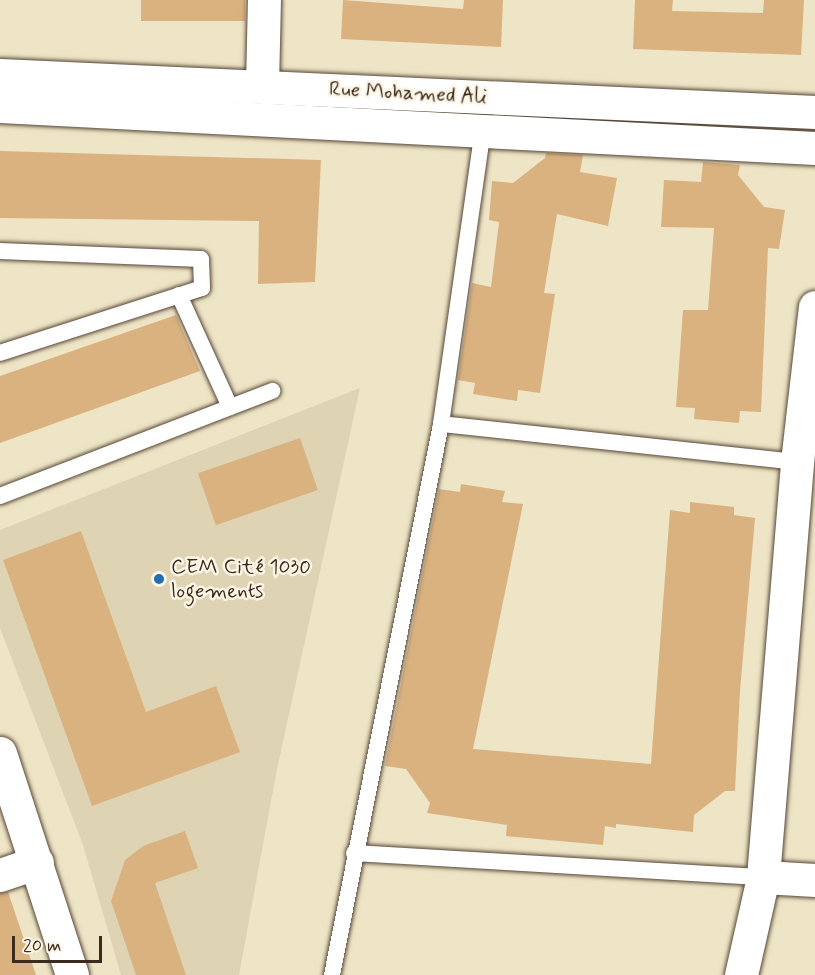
<!DOCTYPE html>
<meta charset="utf-8">
<style>
body{margin:0}
#map{position:relative;width:815px;height:975px;overflow:hidden;background:#eee5c6;font-family:Mynerve,sans-serif}
div>[style]{position:absolute}
[style*='--x']{left:calc(var(--x)*1px);top:calc(var(--y)*1px);width:calc(var(--w)*1px);rotate:calc(var(--a)*1deg)}
.built>*{inset:0;background:#ded4b4}
.building>*{inset:0;background:#dab280;transform-origin:0 0}
.roads{filter:drop-shadow(0 0 2px #564637) drop-shadow(0 0 2px #564637)}
.service>*{height:16px;margin:-8px;padding:0 8px;transform-origin:8px;border-radius:8px;background:#fff}
.minor>*{height:33px;margin:-16.5px;padding:0 16.5px;transform-origin:16.5px;border-radius:16.5px;background:#fff}
.tertiary>*{height:33px;margin:-16.5px;padding:0 16.5px;transform-origin:16.5px;border-radius:16.5px;background:#fff}
.dots>*{width:16px;height:16px;translate:-50% -50%;box-sizing:border-box;border:3px solid #fcf5e5;border-radius:50%}
span{translate:-50% -50%;white-space:nowrap;text-align:center;line-height:1.15;-webkit-text-stroke:5px #fcf5e5;paint-order:stroke}
.street-label{font-size:21px;color:#3b2a1e}
.poi-label{font-size:21px;color:#3b2a1e}
.left{translate:0 -50%;text-align:left}
.scale{position:absolute;left:12px;top:936px;width:90px;height:27px;box-sizing:border-box;border:3px solid #3b2a1e;border-top:0;padding-left:8px;font-size:18px;line-height:21px;white-space:nowrap;color:#3b2a1e;-webkit-text-stroke:4px #fcf5e5;paint-order:stroke}
</style>
<div id="map">
<div class="built">
<i style="clip-path:polygon(360px 388px,276px 774px,239px 975px,121px 975px,83px 845px,0 628px,0 530px)"></i>
</div>
<div class="building">
<i style="left:141px;top:0;width:104px;height:21px"></i>
<i style="clip-path:polygon(343px 0,463px 9px,464px 0,503px 0,501px 47px,341px 39px)"></i>
<i style="clip-path:polygon(635px 0,673px 0,672px 11px,763px 13px,764px 0,804px 0,801px 55px,633px 49px)"></i>
<i style="clip-path:polygon(0 151px,321px 160px,315px 282px,258px 284px,259px 221px,0 218px)"></i>
<i style="clip-path:polygon(546px 153px,583px 155px,580px 172px,617px 178px,608px 226px,557px 214px,544px 293px,555px 294px,540px 393px,518px 390px,517px 401px,473px 394px,475px 383px,458px 380px,472px 283px,491px 287px,499px 222px,489px 220px,492px 181px,513px 183px,545px 158px)"></i>
<i style="clip-path:polygon(703px 162px,740px 165px,738px 175px,764px 207px,785px 210px,779px 249px,768px 248px,761px 412px,740px 411px,739px 423px,694px 419px,695px 408px,676px 407px,683px 310px,708px 310px,714px 228px,661px 227px,664px 180px,701px 182px)"></i>
<i style="clip-path:polygon(176px 315px,200px 371px,0 443px,0 376px)"></i>
<i style="left:300px;top:438px;width:55px;height:108px;rotate:71deg"></i>
<i style="clip-path:polygon(461px 484px,505px 491px,502px 502px,523px 504px,473px 749px,651px 764px,670px 510px,690px 513px,690px 502px,734px 507px,734px 515px,755px 518px,740px 691px,735px 791px,725px 791px,694px 815px,693px 832px,616px 824px,616px 828px,605px 826px,603px 845px,506px 836px,507px 825px,427px 813px,430px 803px,406px 769px,385px 766px,439px 489px,460px 492px)"></i>
<i style="clip-path:polygon(81px 531px,146px 712px,216px 686px,240px 752px,92px 806px,3px 560px)"></i>
<i style="clip-path:polygon(185px 831px,198px 868px,155px 883px,186px 975px,136px 975px,111px 901px,125px 860px,143px 846px)"></i>
<i style="clip-path:polygon(8px 892px,36px 975px,0 975px,0 893px)"></i>
</div>
<div class="roads">
<div class="service">
<i style="--x:0;--y:251;--w:201;--a:2.3"></i>
<i style="--x:201;--y:259;--w:29;--a:88"></i>
<i style="--x:202;--y:288;--w:212;--a:162.2"></i>
<i style="--x:179;--y:295;--w:123;--a:65.5"></i>
<i style="--x:441;--y:424;--w:358;--a:6.1"></i>
<i style="--x:0;--y:496;--w:292;--a:-21.1"></i>
<i style="--x:354;--y:853;--w:410;--a:3.4"></i>
<i style="--x:332;--y:975;--w:562;--a:-78.81"></i>
<i style="--x:441;--y:424;--w:297;--a:-81.9"></i>
</div>
<div class="minor">
<i style="--x:262;--y:86;--w:86;--a:-88.7"></i>
<i style="--x:0;--y:753;--w:233;--a:72"></i>
<i style="--x:0;--y:875;--w:39;--a:-19"></i>
<i style="--x:763;--y:877;--w:52;--a:3.3"></i>
<i style="--x:741;--y:975;--w:100;--a:-77.3"></i>
<i style="--x:763;--y:877;--w:416;--a:-85.3"></i>
<i style="--x:797;--y:462;--w:156;--a:-83.4"></i>
</div>
<div class="tertiary">
<i style="--x:0;--y:75;--w:816;--a:2.6"></i>
<i style="--x:0;--y:106;--w:816;--a:2.95"></i>
</div>
</div>
<div class="dots">
<i style="left:159px;top:579px;background:#1f6fb2"></i>
</div>
<div class="street-label">
<span style="left:408px;top:93px;rotate:3deg">Rue Mohamed Ali</span>
</div>
<div class="poi-label">
<span class="left" style="left:171px;top:579px">CEM Cité 1030<br>logements</span>
</div>
<div class="scale">20 m</div>
</div>
